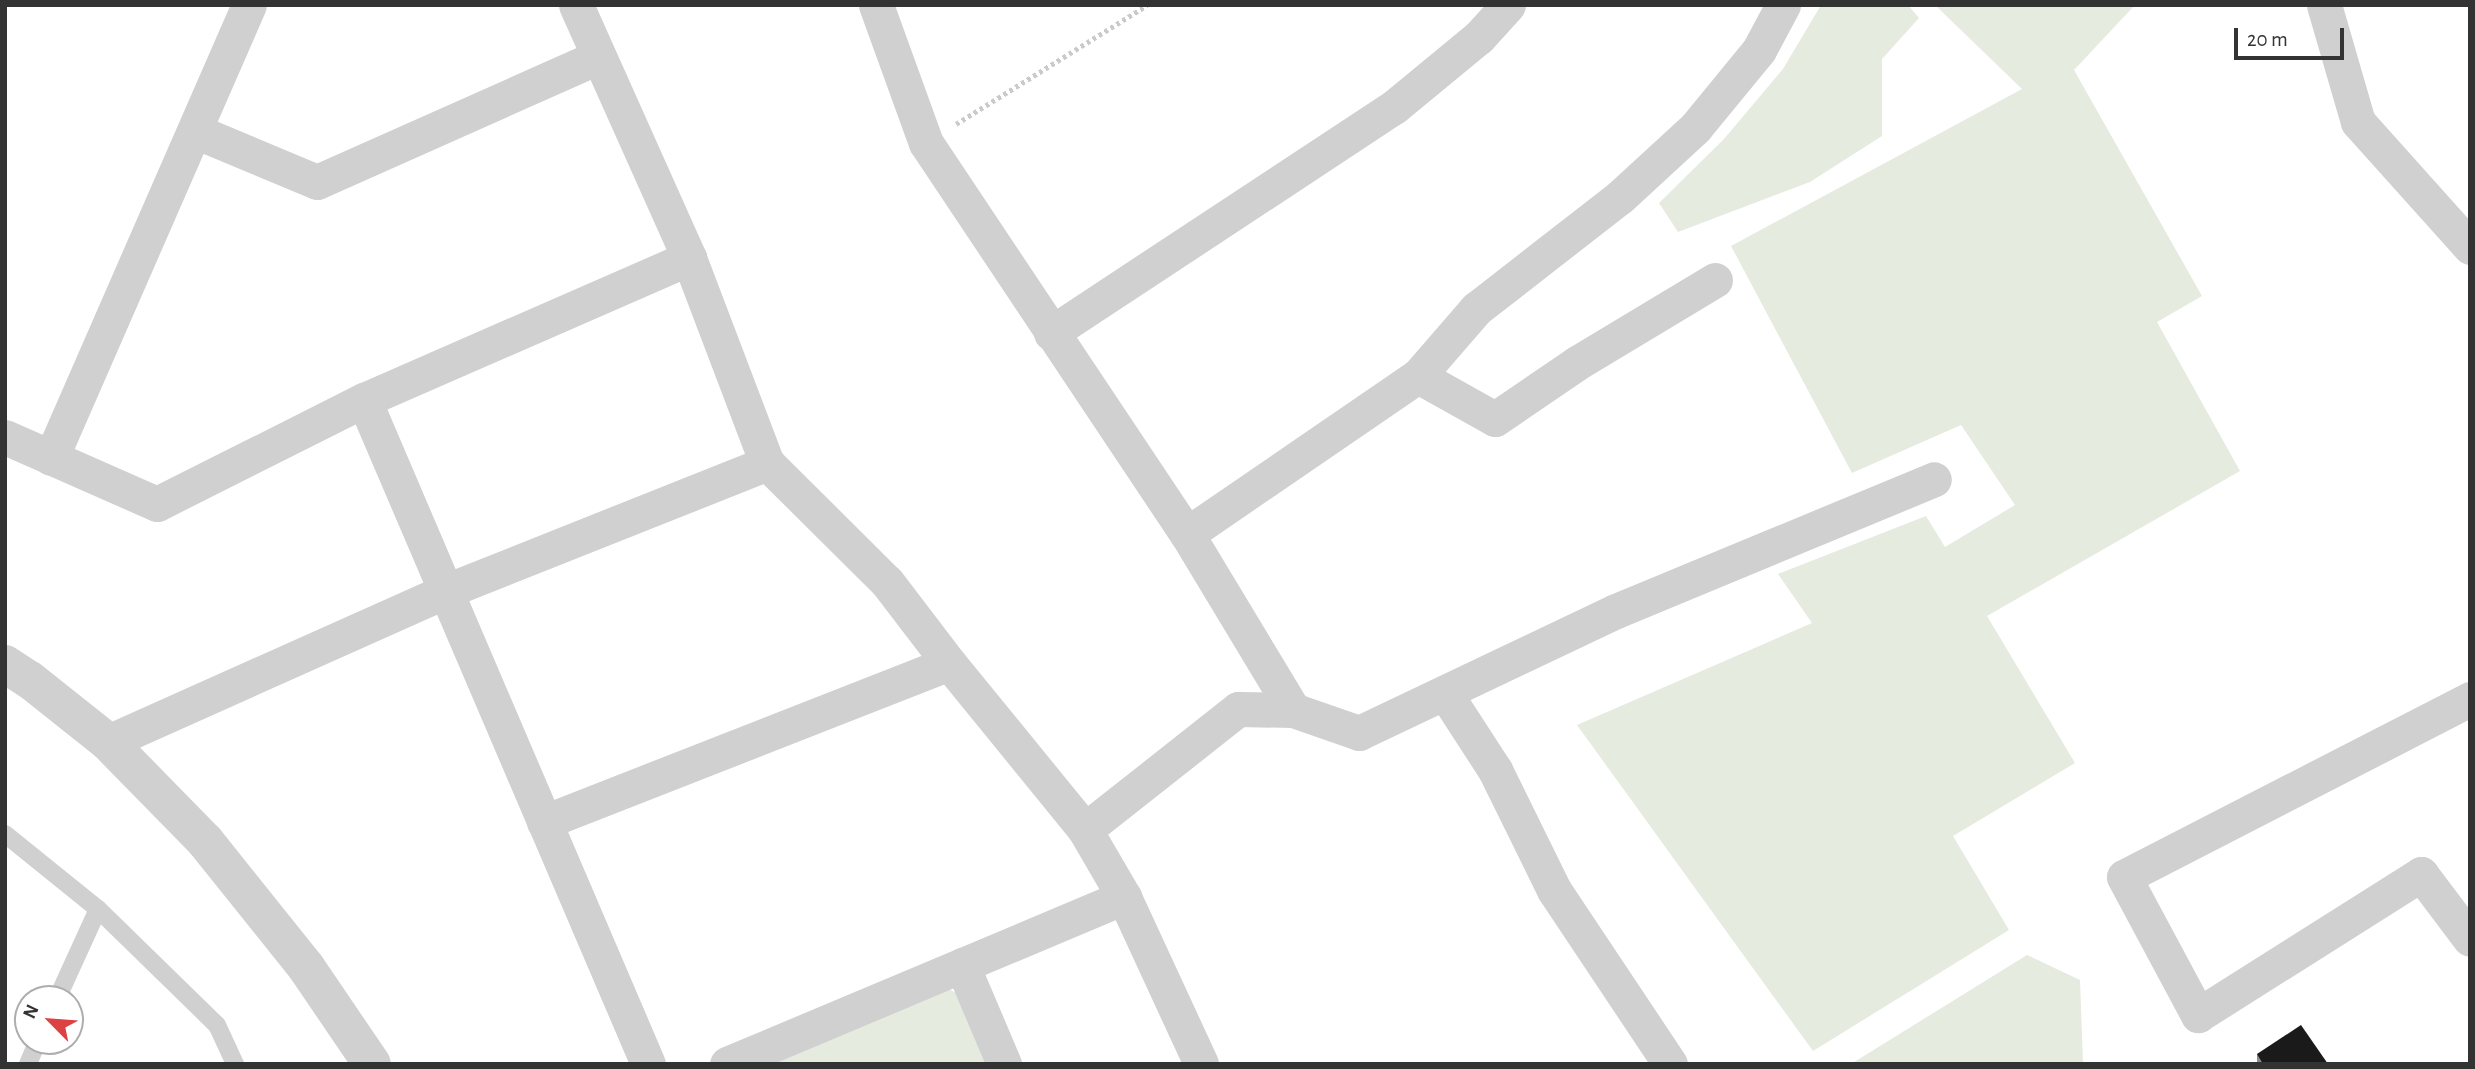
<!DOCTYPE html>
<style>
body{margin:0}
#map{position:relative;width:2475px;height:1069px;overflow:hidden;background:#fff;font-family:"Alegreya Sans",sans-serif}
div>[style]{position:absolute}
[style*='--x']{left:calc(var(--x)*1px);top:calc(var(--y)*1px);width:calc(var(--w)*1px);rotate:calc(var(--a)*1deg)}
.green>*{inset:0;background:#e5ebdf}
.path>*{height:4.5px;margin-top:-2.25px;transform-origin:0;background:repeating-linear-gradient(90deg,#cacaca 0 3.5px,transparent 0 7px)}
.service>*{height:18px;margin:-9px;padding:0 9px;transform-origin:9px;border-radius:9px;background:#d0d0d0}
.minor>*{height:35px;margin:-17.5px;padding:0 17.5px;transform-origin:17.5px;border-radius:17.5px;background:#d0d0d0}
.tertiary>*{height:38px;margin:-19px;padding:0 19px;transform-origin:19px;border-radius:19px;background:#d0d0d0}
.wall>*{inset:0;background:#8c8c8c}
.building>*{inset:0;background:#1a1a1a}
span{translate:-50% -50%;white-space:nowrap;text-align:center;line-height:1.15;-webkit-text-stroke:7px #fff;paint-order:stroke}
.frame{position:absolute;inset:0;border:7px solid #333;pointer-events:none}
.north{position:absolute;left:14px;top:985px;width:70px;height:70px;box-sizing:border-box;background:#fff;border:2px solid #adadad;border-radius:50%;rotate:295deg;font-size:19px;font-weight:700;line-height:28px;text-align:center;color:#333}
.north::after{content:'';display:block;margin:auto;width:24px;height:32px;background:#dd4242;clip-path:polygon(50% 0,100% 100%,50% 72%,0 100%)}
.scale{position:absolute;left:2234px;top:28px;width:110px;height:32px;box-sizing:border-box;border:4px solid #333;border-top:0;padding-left:9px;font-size:21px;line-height:24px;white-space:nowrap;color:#333;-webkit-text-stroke:5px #fff;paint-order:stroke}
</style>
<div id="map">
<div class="green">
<i style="clip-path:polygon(1821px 5px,1908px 5px,1919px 18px,1882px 59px,1882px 136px,1810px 182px,1678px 232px,1659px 203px,1724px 139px,1783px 69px)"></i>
<i style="clip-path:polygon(1935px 5px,2135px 5px,2074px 70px,2202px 296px,2157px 322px,2240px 471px,1987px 616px,2075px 763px,1953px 836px,2009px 930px,1813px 1051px,1577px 725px,1812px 623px,1778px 574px,1926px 516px,1945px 547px,2015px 505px,1961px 425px,1852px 473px,1731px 246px,2022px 89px)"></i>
<i style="clip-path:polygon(2027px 955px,2080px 980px,2083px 1064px,1851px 1064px)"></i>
<i style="clip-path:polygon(949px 989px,968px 1000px,995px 1064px,772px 1064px)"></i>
</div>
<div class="path">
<i style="--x:956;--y:124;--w:225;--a:-31.9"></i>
</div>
<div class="service">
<i style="--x:5;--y:834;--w:119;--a:38.9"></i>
<i style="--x:98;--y:909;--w:166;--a:44.3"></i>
<i style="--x:217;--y:1025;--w:43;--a:65.2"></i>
<i style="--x:57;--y:999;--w:99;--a:-65.5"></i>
<i style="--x:28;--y:1064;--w:25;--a:-67"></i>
</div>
<div class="minor">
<i style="--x:576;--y:5;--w:277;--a:65.9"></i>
<i style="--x:689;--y:258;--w:219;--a:69.2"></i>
<i style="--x:767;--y:463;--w:169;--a:44.8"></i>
<i style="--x:887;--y:582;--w:102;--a:52.6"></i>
<i style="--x:949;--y:663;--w:215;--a:50.8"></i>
<i style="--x:876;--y:5;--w:147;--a:70.1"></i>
<i style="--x:926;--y:143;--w:470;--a:56.3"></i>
<i style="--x:1187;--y:534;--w:205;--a:58.9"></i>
<i style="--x:1293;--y:710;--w:55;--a:-179"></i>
<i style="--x:1238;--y:709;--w:195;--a:141.7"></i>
<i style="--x:1085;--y:830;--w:78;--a:59.8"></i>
<i style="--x:1124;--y:897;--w:184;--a:65.2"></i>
<i style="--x:2324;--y:5;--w:122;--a:73.8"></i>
<i style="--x:2358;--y:122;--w:168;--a:48.1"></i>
<i style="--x:195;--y:131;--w:132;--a:22.7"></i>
<i style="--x:317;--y:182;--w:308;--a:-24"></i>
<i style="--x:1051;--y:333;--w:411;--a:-33.4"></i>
<i style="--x:1394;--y:107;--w:110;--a:-39.5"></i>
<i style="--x:1479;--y:37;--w:43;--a:-47.8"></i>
<i style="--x:1418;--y:376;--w:88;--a:29.2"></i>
<i style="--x:1495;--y:419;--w:99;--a:-34.3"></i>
<i style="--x:1577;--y:363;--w:161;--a:-31"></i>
<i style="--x:364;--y:400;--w:722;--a:66.84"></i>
<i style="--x:5;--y:437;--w:166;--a:23.8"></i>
<i style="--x:157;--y:504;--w:232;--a:-26.7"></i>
<i style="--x:364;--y:400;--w:355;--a:-23.6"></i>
<i style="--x:51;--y:458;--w:494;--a:-66.4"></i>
<i style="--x:1187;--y:534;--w:280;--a:-34.4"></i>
<i style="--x:1418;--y:376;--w:89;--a:-49.1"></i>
<i style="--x:1476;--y:309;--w:182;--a:-37.9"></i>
<i style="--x:1620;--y:197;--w:102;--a:-42.6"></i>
<i style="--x:1695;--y:128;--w:101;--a:-50.6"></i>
<i style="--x:1759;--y:50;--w:51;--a:-61.9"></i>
<i style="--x:1445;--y:693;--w:92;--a:57"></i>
<i style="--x:1495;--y:770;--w:134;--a:63.8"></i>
<i style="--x:1554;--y:890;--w:209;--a:56.3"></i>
<i style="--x:2470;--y:699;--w:389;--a:152.8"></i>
<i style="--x:2124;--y:877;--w:157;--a:61.8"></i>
<i style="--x:2198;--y:1015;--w:264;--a:-32.3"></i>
<i style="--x:2421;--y:874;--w:81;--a:53"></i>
<i style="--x:1293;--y:710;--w:70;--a:19.2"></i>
<i style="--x:1359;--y:733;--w:284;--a:-25.4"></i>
<i style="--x:1616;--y:611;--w:344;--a:-22.5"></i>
<i style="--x:108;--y:742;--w:370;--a:-24.1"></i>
<i style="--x:446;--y:591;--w:346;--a:-21.7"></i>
<i style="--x:544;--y:822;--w:435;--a:-21.4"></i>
<i style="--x:962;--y:965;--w:108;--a:67"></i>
<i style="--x:727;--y:1064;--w:431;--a:-22.8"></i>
</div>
<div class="tertiary">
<i style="--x:5;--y:664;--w:30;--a:33"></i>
<i style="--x:30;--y:680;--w:100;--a:38.5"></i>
<i style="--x:108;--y:742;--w:139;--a:45.6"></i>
<i style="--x:205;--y:841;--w:161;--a:51.3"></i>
<i style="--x:306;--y:967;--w:117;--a:55.8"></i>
</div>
<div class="wall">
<i style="clip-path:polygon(2257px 1054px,2328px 1064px,2257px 1064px)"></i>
</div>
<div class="building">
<i style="clip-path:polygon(2301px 1025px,2328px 1064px,2263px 1064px,2257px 1054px)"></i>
</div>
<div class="frame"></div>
<div class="north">N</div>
<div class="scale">20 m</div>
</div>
